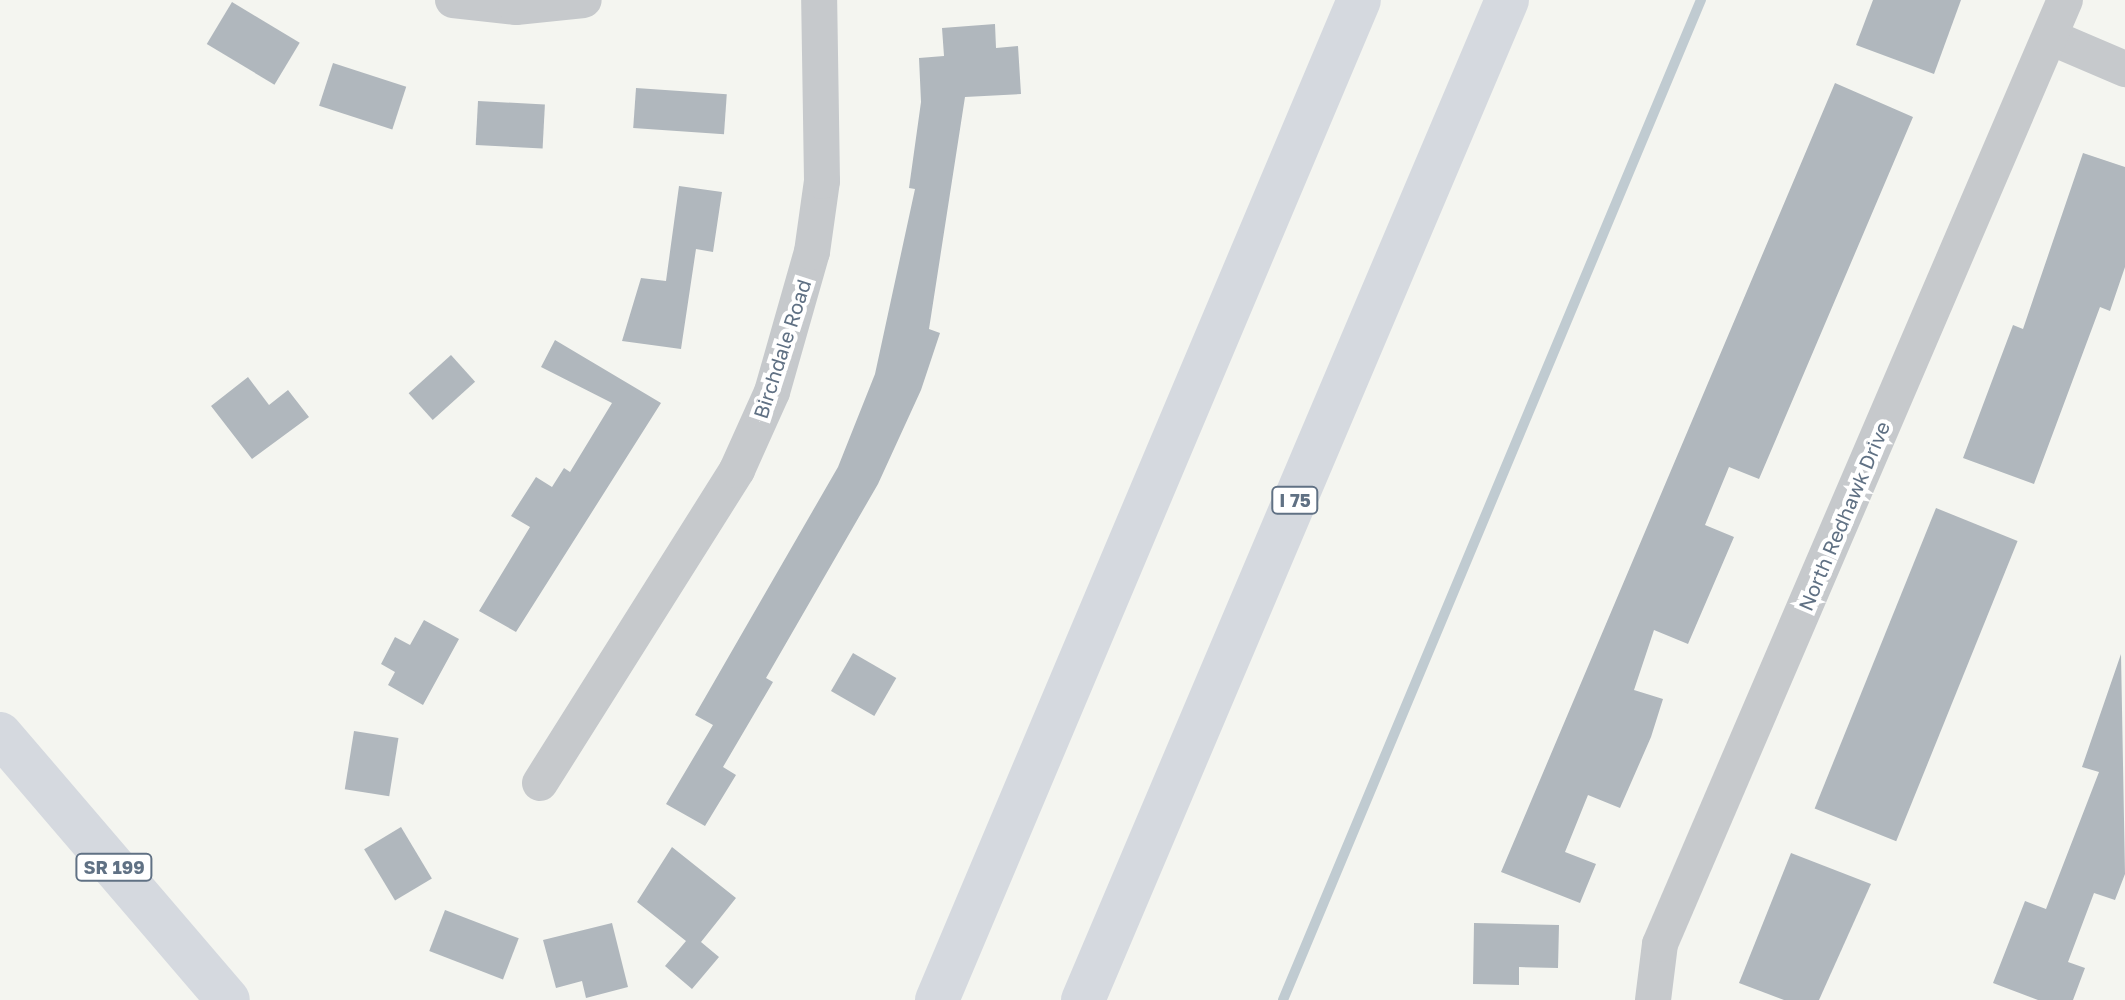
<!DOCTYPE html>
<style>
body{margin:0}
#map{position:relative;width:2125px;height:1000px;overflow:hidden;background:#f4f5f0;font-family:"Golos Text",sans-serif}
div>[style]{position:absolute}
[style*='--x']{left:calc(var(--x)*1px);top:calc(var(--y)*1px);width:calc(var(--w)*1px);rotate:calc(var(--a)*1deg)}
.stream>*{height:10px;margin:-5px;padding:0 5px;transform-origin:5px;border-radius:5px;background:#c0cbd1}
.building>*{inset:0;background:#b0b7bd;transform-origin:0 0}
.street>*{height:36px;margin:-18px;padding:0 18px;transform-origin:18px;border-radius:18px;background:#c6c9cc}
.primary>*{height:44px;margin:-22px;padding:0 22px;transform-origin:22px;border-radius:22px;background:#d5d9df}
.highway>*{height:44px;margin:-22px;padding:0 22px;transform-origin:22px;border-radius:22px;background:#d5d9df}
span{translate:-50% -50%;white-space:nowrap;text-align:center;line-height:1.15;-webkit-text-stroke:8px #fff;paint-order:stroke}
.shield-label span{padding:2px 6px;background:#fff;border:2px solid;border-radius:6px;-webkit-text-stroke-width:0}
.shield-label{font-size:18px;color:#607184;font-weight:700}
.street-label{font-size:20px;color:#607184}
</style>
<div id="map">
<div class="stream">
<i style="--x:1283;--y:1000;--w:1084;--a:-67.32"></i>
</div>
<div class="building">
<i style="clip-path:polygon(1873px 0,1961px 0,1934px 74px,1856px 45px)"></i>
<i style="left:232px;top:2px;width:79px;height:49px;rotate:31deg"></i>
<i style="clip-path:polygon(995px 24px,996px 48px,1018px 46px,1021px 94px,965px 97px,929px 329px,940px 333px,921px 390px,878px 484px,766px 678px,773px 682px,723px 767px,736px 775px,705px 826px,666px 804px,713px 725px,695px 715px,838px 467px,875px 374px,915px 189px,909px 188px,921px 102px,919px 58px,944px 56px,942px 28px)"></i>
<i style="left:333px;top:63px;width:77px;height:45px;rotate:18deg"></i>
<i style="clip-path:polygon(1835px 83px,1913px 117px,1759px 479px,1729px 467px,1705px 525px,1734px 537px,1688px 644px,1654px 630px,1634px 690px,1663px 699px,1651px 737px,1620px 808px,1588px 795px,1565px 852px,1596px 864px,1580px 903px,1501px 872px)"></i>
<i style="left:636px;top:88px;width:91px;height:40px;rotate:4deg"></i>
<i style="left:478px;top:101px;width:67px;height:44px;rotate:3deg"></i>
<i style="clip-path:polygon(2083px 153px,2125px 167px,2125px 267px,2110px 311px,2100px 307px,2034px 484px,1963px 458px,2013px 325px,2023px 329px)"></i>
<i style="clip-path:polygon(679px 186px,722px 192px,713px 252px,696px 249px,681px 349px,622px 341px,641px 278px,666px 281px)"></i>
<i style="clip-path:polygon(555px 340px,661px 403px,516px 632px,479px 611px,530px 527px,511px 516px,536px 477px,552px 487px,564px 468px,570px 472px,612px 403px,541px 367px)"></i>
<i style="left:451px;top:355px;width:36px;height:57px;rotate:48deg"></i>
<i style="clip-path:polygon(248px 377px,269px 405px,288px 390px,309px 417px,252px 459px,211px 406px)"></i>
<i style="left:1936px;top:508px;width:88px;height:324px;rotate:22deg"></i>
<i style="clip-path:polygon(424px 620px,459px 639px,423px 705px,388px 685px,395px 672px,381px 664px,395px 637px,410px 645px)"></i>
<i style="left:853px;top:653px;width:50px;height:44px;rotate:30deg"></i>
<i style="clip-path:polygon(2121px 654px,2125px 874px,2115px 900px,2094px 893px,2068px 962px,2085px 968px,2073px 1000px,2038px 1000px,1993px 983px,2025px 901px,2046px 909px,2099px 772px,2082px 767px)"></i>
<i style="left:354px;top:731px;width:45px;height:59px;rotate:9deg"></i>
<i style="left:401px;top:827px;width:60px;height:43px;rotate:59deg"></i>
<i style="clip-path:polygon(672px 847px,736px 898px,701px 942px,719px 957px,692px 989px,665px 966px,686px 941px,637px 902px)"></i>
<i style="clip-path:polygon(1791px 853px,1871px 884px,1819px 1000px,1784px 1000px,1739px 983px)"></i>
<i style="left:445px;top:910px;width:79px;height:44px;rotate:21deg"></i>
<i style="clip-path:polygon(612px 923px,628px 987px,586px 998px,582px 981px,556px 988px,543px 940px)"></i>
<i style="clip-path:polygon(1474px 923px,1559px 925px,1558px 968px,1519px 967px,1519px 985px,1473px 984px)"></i>
</div>
<div class="street">
<i style="--x:453;--y:0;--w:63;--a:6.3"></i>
<i style="--x:516;--y:7;--w:68;--a:-5.9"></i>
<i style="--x:2050;--y:37;--w:82;--a:23.1"></i>
<i style="--x:540;--y:783;--w:370;--a:-57.8"></i>
<i style="--x:737;--y:470;--w:85;--a:-65.8"></i>
<i style="--x:772;--y:392;--w:146;--a:-74.1"></i>
<i style="--x:812;--y:252;--w:72;--a:-82"></i>
<i style="--x:822;--y:181;--w:181;--a:-90.9"></i>
<i style="--x:1653;--y:1000;--w:56;--a:-82.9"></i>
<i style="--x:1660;--y:944;--w:1027;--a:-66.78"></i>
</div>
<div class="primary">
<i style="--x:0;--y:734;--w:350;--a:49.4"></i>
</div>
<div class="highway">
<i style="--x:937;--y:1000;--w:1085;--a:-67.12"></i>
<i style="--x:1083;--y:1000;--w:1086;--a:-67.02"></i>
</div>
<div class="shield-label">
<span style="left:1295px;top:500px">I 75</span>
<span style="left:114px;top:867px">SR 199</span>
</div>
<div class="street-label">
<span style="left:782px;top:349px;rotate:-72deg">Birchdale Road</span>
<span style="left:1844px;top:516px;rotate:-67deg">North Redhawk Drive</span>
</div>
</div>
